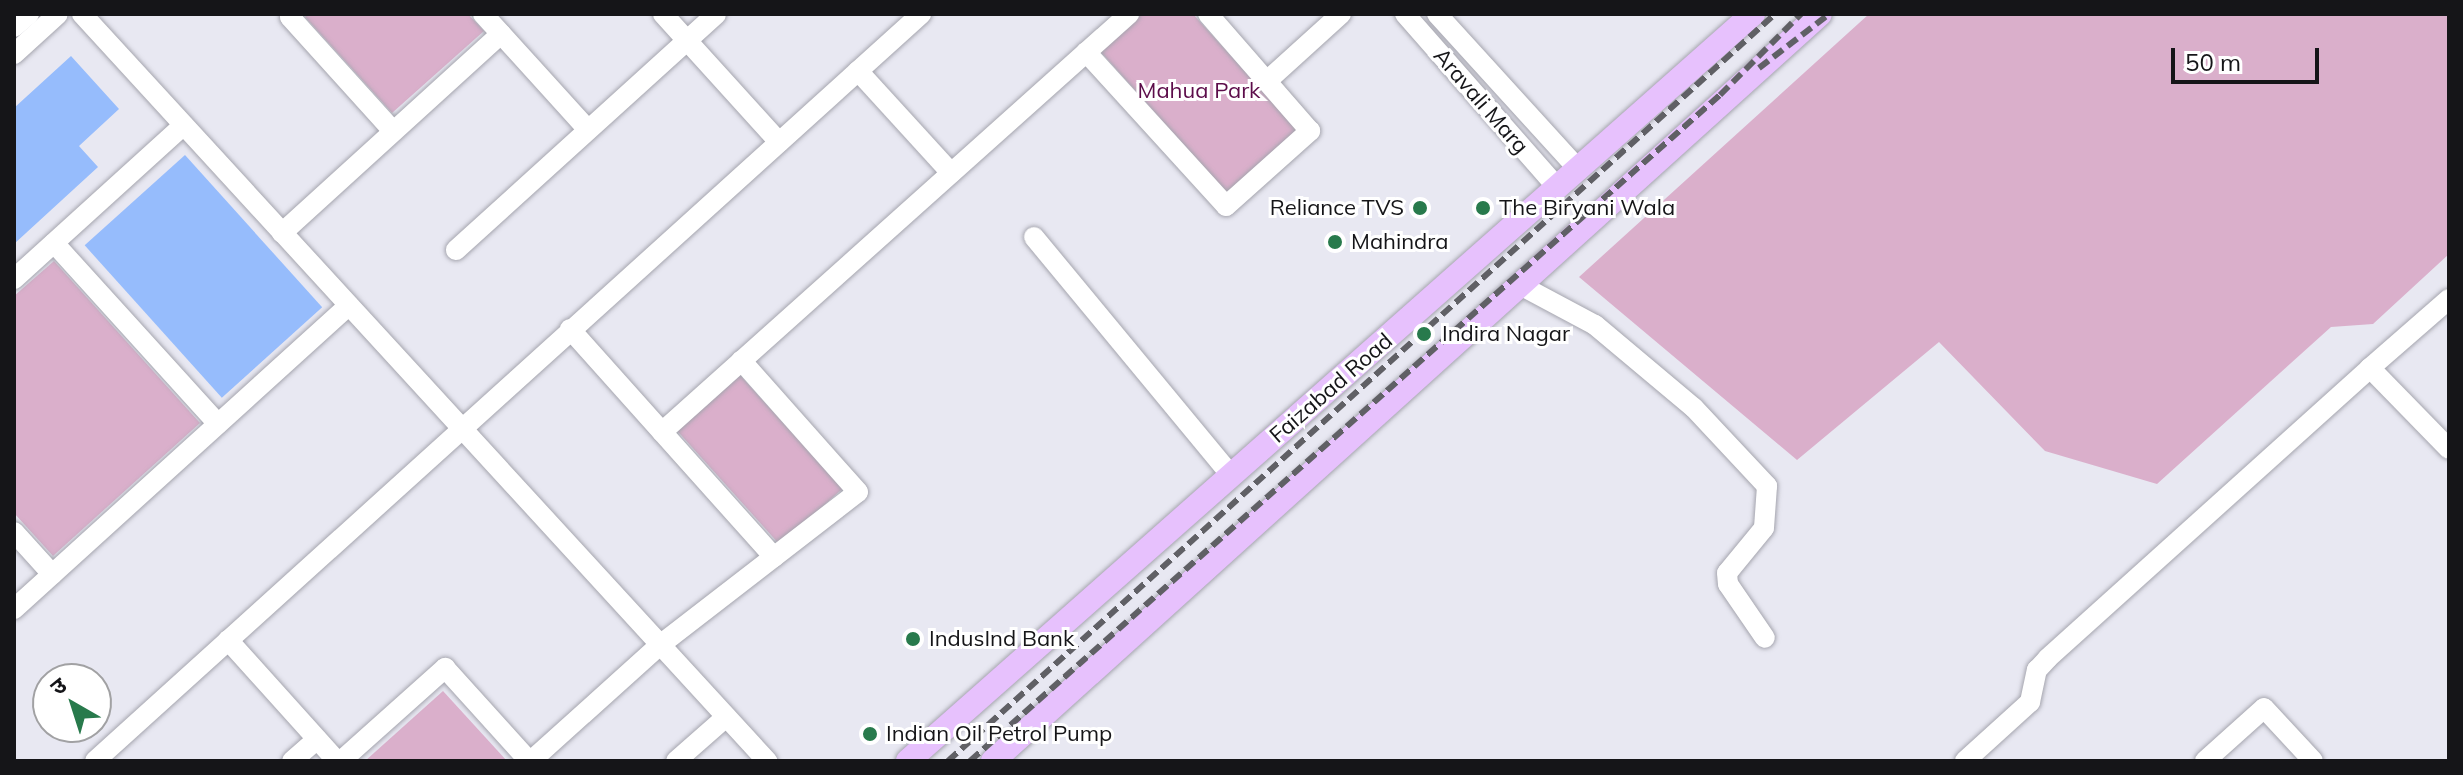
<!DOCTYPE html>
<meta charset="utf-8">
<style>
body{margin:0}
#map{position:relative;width:2463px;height:775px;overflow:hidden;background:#e8e8f2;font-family:Mulish,"Noto Sans Devanagari",sans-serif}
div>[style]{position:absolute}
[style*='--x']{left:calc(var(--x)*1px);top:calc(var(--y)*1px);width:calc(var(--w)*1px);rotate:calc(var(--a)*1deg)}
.green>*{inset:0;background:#daafcb;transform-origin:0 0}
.building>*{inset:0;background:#96bcfc;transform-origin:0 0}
.roads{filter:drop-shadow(0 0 2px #a5a5ae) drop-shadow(0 0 2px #a5a5ae)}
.minor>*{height:20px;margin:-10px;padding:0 10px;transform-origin:10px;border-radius:10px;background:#fff}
.major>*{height:24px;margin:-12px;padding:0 12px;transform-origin:12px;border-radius:12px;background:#e7c1fd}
.rail>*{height:6px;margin-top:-3px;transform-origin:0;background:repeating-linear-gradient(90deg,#606065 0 12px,transparent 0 18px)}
.dots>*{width:22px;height:22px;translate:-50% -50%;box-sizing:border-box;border:4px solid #fff;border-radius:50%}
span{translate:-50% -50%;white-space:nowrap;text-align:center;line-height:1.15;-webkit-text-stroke:6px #fff;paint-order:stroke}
.park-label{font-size:22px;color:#5c0c4a}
.street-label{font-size:22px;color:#151518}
.poi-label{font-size:22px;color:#151518}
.right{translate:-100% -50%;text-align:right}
.left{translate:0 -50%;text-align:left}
.frame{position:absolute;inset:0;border:16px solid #151518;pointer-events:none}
.north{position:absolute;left:32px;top:663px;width:80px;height:80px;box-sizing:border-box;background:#fff;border:2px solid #a1a1a3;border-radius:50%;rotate:321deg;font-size:22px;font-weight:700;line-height:32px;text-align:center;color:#151518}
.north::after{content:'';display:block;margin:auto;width:28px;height:36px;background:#287a4c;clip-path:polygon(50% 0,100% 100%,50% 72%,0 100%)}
.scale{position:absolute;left:2171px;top:48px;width:148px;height:36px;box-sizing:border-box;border:4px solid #151518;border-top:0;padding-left:10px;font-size:24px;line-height:28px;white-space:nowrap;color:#151518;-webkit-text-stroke:6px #fff;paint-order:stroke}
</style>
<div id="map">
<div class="green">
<i style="clip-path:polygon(308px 14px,468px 14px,484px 31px,392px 113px,305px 17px)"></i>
<i style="clip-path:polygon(1142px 14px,1193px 14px,1298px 130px,1227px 193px,1100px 51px)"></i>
<i style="clip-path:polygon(1869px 14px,2449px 14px,2449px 254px,2373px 324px,2331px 327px,2157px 484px,2045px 451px,1939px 342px,1797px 460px,1579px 277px)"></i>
<i style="clip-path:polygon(54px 261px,200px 423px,53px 556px,14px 513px,14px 296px)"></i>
<i style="left:740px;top:375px;width:153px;height:84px;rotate:48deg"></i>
<i style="clip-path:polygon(443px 691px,507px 761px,365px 761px)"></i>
</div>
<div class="building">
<i style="clip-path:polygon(71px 56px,119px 109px,79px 146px,98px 167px,14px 244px,14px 108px)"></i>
<i style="left:185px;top:155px;width:205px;height:135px;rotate:48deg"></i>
</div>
<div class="roads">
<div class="minor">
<i style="--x:82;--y:14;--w:1014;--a:47.48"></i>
<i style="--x:293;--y:14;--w:4;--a:135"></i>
<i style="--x:290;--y:17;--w:154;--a:47.9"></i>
<i style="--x:483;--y:14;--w:156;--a:47.8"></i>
<i style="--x:663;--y:14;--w:173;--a:47.8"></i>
<i style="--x:1405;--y:14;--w:232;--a:48.7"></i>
<i style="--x:1437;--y:14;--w:211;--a:47.7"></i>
<i style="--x:14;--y:27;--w:20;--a:-41"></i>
<i style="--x:1086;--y:52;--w:208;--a:47.7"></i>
<i style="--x:1226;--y:206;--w:113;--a:-41.8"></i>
<i style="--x:1310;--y:131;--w:155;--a:-131.1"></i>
<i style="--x:14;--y:54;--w:59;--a:-42.3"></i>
<i style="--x:858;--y:71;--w:138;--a:47.6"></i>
<i style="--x:1267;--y:81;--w:100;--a:-42.2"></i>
<i style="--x:282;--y:233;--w:296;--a:-42.3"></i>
<i style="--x:1034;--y:237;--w:309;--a:50.4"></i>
<i style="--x:54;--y:243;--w:244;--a:47.8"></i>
<i style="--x:456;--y:250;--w:351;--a:-42.2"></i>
<i style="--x:14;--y:279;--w:229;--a:-42.2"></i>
<i style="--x:1520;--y:285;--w:85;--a:28.1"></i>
<i style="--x:1595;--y:325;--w:129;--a:40"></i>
<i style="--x:1694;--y:408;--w:107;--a:46.9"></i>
<i style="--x:1767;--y:486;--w:42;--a:94.1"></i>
<i style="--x:1764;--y:528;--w:58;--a:129.4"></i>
<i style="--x:1727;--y:573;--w:11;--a:85"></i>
<i style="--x:1728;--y:584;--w:65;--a:55.6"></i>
<i style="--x:570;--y:329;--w:306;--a:48.2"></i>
<i style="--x:2370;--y:368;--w:105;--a:-41.1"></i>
<i style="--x:662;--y:432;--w:627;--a:-41.83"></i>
<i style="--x:14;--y:532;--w:57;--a:47.9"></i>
<i style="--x:14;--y:609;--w:452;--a:-42.2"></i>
<i style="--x:228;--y:640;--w:163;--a:48"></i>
<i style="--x:95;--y:761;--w:1114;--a:-42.12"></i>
<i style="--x:292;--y:761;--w:33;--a:-41"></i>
<i style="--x:341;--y:761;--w:140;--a:-41.8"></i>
<i style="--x:445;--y:668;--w:125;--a:47.9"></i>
<i style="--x:531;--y:761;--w:173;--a:-42"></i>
<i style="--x:660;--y:645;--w:250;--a:-37.7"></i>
<i style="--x:858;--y:492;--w:176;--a:-131.6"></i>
<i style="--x:676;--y:761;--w:67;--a:-41.3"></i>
<i style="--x:1965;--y:761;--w:88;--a:-42.2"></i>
<i style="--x:2030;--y:702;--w:33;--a:-78"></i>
<i style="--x:2037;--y:670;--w:16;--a:-47"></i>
<i style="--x:2048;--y:658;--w:433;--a:-42"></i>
<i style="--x:2370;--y:368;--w:113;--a:45.7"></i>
<i style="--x:2205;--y:761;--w:79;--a:-41.9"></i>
<i style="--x:2264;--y:708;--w:72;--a:47.2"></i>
</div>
<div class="major">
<i style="--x:908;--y:761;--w:1128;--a:-41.48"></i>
<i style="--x:993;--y:761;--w:1114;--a:-42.09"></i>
</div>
</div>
<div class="rail">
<i style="--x:1759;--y:68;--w:88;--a:-37.6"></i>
<i style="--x:948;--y:761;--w:1114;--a:-42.09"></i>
<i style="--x:970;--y:761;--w:1003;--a:-41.61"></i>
<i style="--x:1720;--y:95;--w:115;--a:-45"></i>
</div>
<div class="dots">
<i style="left:1420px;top:208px;background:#287a4c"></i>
<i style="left:1483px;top:208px;background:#287a4c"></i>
<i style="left:1335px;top:242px;background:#287a4c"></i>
<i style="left:1424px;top:334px;background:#287a4c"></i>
<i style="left:913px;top:639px;background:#287a4c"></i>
<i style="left:870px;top:734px;background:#287a4c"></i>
</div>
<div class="park-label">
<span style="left:1199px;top:91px">Mahua Park</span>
</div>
<div class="street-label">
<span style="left:1481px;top:101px;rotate:49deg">Aravali Marg</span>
<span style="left:1331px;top:388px;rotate:-41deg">Faizabad Road</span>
</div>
<div class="poi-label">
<span class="right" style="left:1404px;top:208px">Reliance TVS</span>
<span class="left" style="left:1499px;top:208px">The Biryani Wala</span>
<span class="left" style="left:1351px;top:242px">Mahindra</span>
<span class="left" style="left:1442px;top:334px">Indira Nagar</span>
<span class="left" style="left:929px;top:639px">IndusInd Bank</span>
<span class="left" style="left:886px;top:734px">Indian Oil Petrol Pump</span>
</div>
<div class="frame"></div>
<div class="north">उ</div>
<div class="scale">50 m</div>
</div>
